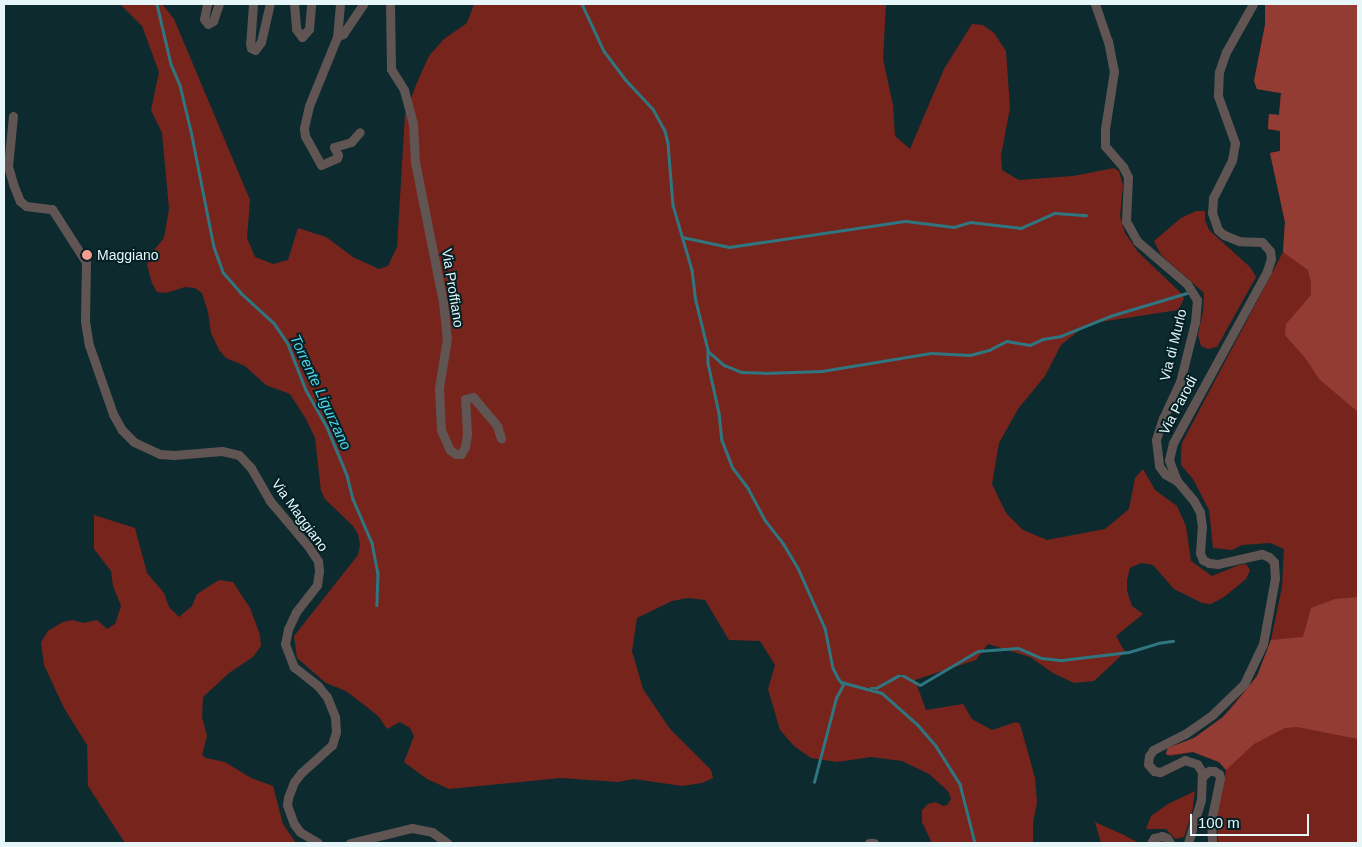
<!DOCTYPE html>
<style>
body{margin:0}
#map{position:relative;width:1362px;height:847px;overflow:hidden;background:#0d2a2f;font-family:Helvetica,sans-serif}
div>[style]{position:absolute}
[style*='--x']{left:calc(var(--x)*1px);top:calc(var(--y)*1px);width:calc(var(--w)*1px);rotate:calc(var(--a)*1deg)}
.green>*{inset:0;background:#77241d}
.forest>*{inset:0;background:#933c33}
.stream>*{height:2.5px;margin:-1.25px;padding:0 1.25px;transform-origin:1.25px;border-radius:1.25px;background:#2f7681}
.minor>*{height:9px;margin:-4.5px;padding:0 4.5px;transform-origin:4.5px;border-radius:4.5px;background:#615553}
.dots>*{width:14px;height:14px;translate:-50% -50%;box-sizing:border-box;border:2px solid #032025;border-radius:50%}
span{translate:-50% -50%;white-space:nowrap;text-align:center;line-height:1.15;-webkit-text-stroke:4px #032025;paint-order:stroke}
.poi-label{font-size:14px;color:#e6f6f9}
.left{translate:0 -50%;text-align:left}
.street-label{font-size:14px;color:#e6f6f9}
.water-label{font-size:15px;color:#4bd6eb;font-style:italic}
.frame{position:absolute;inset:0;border:5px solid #e6f6f9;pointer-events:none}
.scale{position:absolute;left:1190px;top:814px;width:119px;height:22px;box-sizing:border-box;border:2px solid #e6f6f9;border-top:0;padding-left:6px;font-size:15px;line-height:18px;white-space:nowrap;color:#e6f6f9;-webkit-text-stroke:4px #032025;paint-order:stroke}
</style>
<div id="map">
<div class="green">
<i style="clip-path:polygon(120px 4px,162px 4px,174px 19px,250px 200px,247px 238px,255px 257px,273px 264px,288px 260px,298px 228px,326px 237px,353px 257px,379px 269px,388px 266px,397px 247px,405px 115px,416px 85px,429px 56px,444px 39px,467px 23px,474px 4px,886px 4px,883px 59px,893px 105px,895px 136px,910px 149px,944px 69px,972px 24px,983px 25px,994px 33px,1006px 51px,1010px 108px,1001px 156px,1002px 170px,1019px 180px,1073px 176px,1114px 168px,1119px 171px,1123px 186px,1120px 216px,1125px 233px,1138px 252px,1182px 294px,1184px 299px,1178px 310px,1087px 324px,1061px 345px,1045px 376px,1018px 409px,999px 443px,992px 484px,1006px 513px,1023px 530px,1047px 540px,1105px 529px,1129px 509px,1135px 478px,1143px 469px,1155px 490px,1177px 506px,1186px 526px,1191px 561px,1212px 576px,1239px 565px,1246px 564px,1250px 570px,1246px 579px,1224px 597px,1211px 604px,1202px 603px,1174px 589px,1153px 565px,1141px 563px,1130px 568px,1127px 580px,1127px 591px,1132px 606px,1143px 614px,1116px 636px,1125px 652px,1094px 681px,1074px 683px,1053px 673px,1030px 657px,988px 644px,976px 660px,915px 680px,926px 710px,963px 704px,972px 719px,992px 730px,1016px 722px,1020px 724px,1035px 778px,1037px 803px,1033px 823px,1033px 843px,929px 843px,931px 841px,922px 822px,922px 810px,928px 804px,936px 802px,943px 806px,947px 805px,951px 799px,948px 791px,929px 774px,902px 761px,871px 757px,837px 762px,811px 758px,794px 746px,780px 730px,768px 689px,775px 665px,760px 641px,729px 640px,705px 600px,688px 598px,672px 601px,637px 618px,632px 651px,643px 689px,670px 729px,711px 770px,713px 778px,702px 783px,682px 786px,634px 779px,618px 782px,561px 778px,449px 789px,427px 779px,404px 762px,414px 736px,410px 728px,400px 722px,387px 729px,379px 717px,367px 707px,346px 691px,326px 683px,297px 658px,294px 636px,358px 555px,360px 545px,358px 534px,353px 526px,325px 499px,321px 491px,315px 438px,306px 419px,290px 394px,266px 385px,245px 366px,226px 358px,219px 350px,211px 333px,208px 312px,202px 293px,195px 288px,185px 287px,166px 293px,157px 292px,152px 283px,147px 265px,151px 254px,164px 238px,169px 209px,162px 133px,151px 110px,159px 72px,142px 26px)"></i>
<i style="clip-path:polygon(1265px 4px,1358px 4px,1358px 843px,1218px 843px,1217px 812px,1226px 770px,1219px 762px,1193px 752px,1170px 756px,1166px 753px,1168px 748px,1194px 738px,1223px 717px,1257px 676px,1271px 640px,1282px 587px,1284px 549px,1270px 543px,1242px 545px,1232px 550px,1213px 548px,1209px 510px,1193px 479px,1181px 465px,1181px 454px,1182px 443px,1283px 252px,1285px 222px,1270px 153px,1280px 151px,1280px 131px,1268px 129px,1269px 114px,1279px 115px,1281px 93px,1257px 89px,1254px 81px,1265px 25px)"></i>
<i style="clip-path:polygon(1196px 211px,1205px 211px,1205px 220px,1209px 230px,1250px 267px,1256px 277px,1217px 347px,1208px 349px,1201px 346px,1198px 335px,1203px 311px,1204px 293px,1161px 255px,1154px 241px,1181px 218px)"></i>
<i style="clip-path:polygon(94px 515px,135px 528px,147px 573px,164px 593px,169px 607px,179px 617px,192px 606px,197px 594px,219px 580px,233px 582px,250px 608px,260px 635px,261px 646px,253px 657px,229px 673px,203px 697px,202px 717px,207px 736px,202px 755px,206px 758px,225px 762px,251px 778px,273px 786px,283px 824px,296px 843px,125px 843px,88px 786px,87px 745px,64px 708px,44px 665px,41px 642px,48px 631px,63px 622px,73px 620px,83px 623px,97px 620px,107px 629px,115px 624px,121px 606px,113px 586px,111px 571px,94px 549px)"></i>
<i style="clip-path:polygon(1195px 791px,1192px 813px,1184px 837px,1175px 839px,1166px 829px,1146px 829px,1151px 816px,1168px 804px)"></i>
<i style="clip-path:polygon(1095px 822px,1124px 835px,1139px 843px,1101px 843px)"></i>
</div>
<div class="forest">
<i style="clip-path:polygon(1265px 4px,1358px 4px,1358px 412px,1319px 379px,1306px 359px,1285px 335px,1286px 324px,1311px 295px,1311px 282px,1308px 270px,1283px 252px,1285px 222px,1270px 153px,1280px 151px,1280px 131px,1268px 129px,1269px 114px,1279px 115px,1281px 93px,1257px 89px,1254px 81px,1265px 25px)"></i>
<i style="clip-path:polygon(1358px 597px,1358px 739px,1297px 727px,1285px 728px,1254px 744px,1226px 770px,1219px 762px,1193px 752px,1167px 755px,1166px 753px,1168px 748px,1194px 738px,1223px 717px,1235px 704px,1257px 676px,1271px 640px,1303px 637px,1311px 608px,1335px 599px)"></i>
</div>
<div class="stream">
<i style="--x:157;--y:4;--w:62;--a:76.9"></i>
<i style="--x:171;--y:64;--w:23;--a:67"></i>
<i style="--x:180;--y:85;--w:47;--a:76.6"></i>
<i style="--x:191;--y:131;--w:118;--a:78.8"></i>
<i style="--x:214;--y:247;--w:27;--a:70"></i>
<i style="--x:223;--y:272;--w:28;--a:49"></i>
<i style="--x:241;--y:293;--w:45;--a:42.3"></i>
<i style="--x:274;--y:323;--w:25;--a:56"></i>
<i style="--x:288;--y:344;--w:49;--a:68.6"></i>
<i style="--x:306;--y:390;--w:43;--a:60.4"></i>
<i style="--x:327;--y:427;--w:52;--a:67.4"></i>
<i style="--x:347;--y:475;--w:25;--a:76"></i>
<i style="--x:353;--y:499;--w:48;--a:66.6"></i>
<i style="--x:372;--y:543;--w:31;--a:79"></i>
<i style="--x:378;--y:573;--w:32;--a:92"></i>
<i style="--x:582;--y:4;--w:52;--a:64.9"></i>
<i style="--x:604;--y:51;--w:35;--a:53"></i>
<i style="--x:625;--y:79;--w:41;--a:47"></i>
<i style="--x:653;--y:109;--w:25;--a:61"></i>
<i style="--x:665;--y:131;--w:12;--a:76"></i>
<i style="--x:668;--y:143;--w:62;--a:85.4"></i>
<i style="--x:673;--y:205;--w:68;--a:73.7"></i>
<i style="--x:692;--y:270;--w:31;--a:83"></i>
<i style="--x:696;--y:301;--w:50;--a:76.2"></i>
<i style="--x:708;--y:350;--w:13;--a:90"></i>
<i style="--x:708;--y:363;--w:51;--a:77.6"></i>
<i style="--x:719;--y:413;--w:27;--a:84"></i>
<i style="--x:722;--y:440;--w:30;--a:69"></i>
<i style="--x:733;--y:468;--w:25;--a:53"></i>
<i style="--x:748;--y:488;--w:36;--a:62"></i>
<i style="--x:765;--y:520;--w:29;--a:52"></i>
<i style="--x:783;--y:543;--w:29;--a:59"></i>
<i style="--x:798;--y:568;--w:66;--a:65.8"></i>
<i style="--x:825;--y:628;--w:41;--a:78.7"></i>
<i style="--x:833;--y:668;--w:11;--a:63"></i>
<i style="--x:838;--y:678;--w:5;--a:53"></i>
<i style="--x:841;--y:682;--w:42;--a:15"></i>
<i style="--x:882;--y:693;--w:48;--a:41.6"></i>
<i style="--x:918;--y:725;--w:28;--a:49"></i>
<i style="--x:936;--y:746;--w:45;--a:57.7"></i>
<i style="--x:960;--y:784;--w:61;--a:75.7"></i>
<i style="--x:682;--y:237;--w:48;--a:12"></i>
<i style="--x:729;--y:247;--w:179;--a:-8.4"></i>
<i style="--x:906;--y:221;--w:48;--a:7.1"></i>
<i style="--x:954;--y:227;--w:17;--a:-17"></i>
<i style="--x:970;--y:222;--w:51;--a:6.7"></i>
<i style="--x:1021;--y:228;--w:37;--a:-24"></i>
<i style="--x:1055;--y:213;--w:31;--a:4"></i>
<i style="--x:709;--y:352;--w:20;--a:41"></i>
<i style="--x:724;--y:365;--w:18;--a:22"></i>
<i style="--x:741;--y:372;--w:24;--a:2"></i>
<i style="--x:765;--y:373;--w:57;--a:-2"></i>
<i style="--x:822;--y:371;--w:110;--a:-9.4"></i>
<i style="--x:931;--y:353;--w:39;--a:3"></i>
<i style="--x:970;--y:355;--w:20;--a:-15"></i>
<i style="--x:989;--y:350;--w:20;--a:-27"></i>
<i style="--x:1007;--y:341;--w:23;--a:10"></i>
<i style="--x:1030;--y:345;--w:14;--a:-25"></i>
<i style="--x:1043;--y:339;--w:18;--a:-9"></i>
<i style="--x:1061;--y:336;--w:53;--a:-22.2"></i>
<i style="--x:1110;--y:316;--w:84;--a:-16.7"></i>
<i style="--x:871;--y:688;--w:5;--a:0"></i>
<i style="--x:876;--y:688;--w:25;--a:-29"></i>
<i style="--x:898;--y:676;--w:6;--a:0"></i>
<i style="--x:904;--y:676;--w:18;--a:29"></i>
<i style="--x:920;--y:685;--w:67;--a:-30.4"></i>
<i style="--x:978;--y:651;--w:40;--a:-4.3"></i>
<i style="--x:1018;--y:648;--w:26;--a:23"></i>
<i style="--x:1042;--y:658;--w:20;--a:6"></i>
<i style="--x:1062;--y:660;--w:67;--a:-6.8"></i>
<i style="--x:1129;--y:652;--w:30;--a:-17"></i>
<i style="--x:1158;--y:643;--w:15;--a:-8"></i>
<i style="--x:814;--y:782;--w:87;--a:-75.3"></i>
<i style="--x:836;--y:698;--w:17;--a:-62"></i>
</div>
<div class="minor">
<i style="--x:207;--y:4;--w:15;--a:101"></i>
<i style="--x:204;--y:19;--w:6;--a:51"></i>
<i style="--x:208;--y:24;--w:6;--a:-31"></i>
<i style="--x:213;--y:21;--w:18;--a:-71"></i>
<i style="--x:253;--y:4;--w:39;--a:94"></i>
<i style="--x:250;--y:43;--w:5;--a:79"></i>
<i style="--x:251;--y:48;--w:4;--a:27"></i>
<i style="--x:255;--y:50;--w:10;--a:-53"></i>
<i style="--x:261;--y:42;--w:39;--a:-77"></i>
<i style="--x:294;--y:4;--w:25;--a:85"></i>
<i style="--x:296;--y:29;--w:10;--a:53"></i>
<i style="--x:302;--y:37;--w:11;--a:-49"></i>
<i style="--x:309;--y:29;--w:25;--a:-85"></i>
<i style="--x:340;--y:4;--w:33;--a:95"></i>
<i style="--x:337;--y:37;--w:74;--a:112.1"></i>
<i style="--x:309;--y:106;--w:23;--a:103"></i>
<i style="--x:304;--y:128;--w:8;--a:83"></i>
<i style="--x:305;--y:136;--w:33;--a:61"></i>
<i style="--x:321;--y:165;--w:17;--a:-24"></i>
<i style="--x:337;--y:158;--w:3;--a:-72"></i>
<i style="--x:338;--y:155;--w:9;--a:-117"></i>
<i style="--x:334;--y:147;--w:18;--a:-16"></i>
<i style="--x:351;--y:142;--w:13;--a:-48"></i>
<i style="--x:390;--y:4;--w:65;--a:89.1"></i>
<i style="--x:391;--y:69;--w:25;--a:58"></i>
<i style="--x:404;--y:90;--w:35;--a:75"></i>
<i style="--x:413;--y:124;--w:38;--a:87"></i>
<i style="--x:415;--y:162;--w:143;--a:78.7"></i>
<i style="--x:443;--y:302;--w:36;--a:84"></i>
<i style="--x:447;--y:338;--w:51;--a:99.1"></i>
<i style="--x:439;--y:388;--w:42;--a:87.3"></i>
<i style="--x:441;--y:430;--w:22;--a:66"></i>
<i style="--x:450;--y:450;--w:7;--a:34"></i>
<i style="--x:456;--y:454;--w:5;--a:0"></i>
<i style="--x:461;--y:454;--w:8;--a:-60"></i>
<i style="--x:465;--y:447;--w:13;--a:-81"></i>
<i style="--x:467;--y:434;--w:35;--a:-93"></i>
<i style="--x:465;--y:399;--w:8;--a:-14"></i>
<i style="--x:473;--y:397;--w:38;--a:50"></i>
<i style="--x:497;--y:426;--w:13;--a:72"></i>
<i style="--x:1095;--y:4;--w:39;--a:71"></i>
<i style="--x:1108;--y:41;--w:31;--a:79"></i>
<i style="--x:1114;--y:71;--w:59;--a:98.8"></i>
<i style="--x:1105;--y:129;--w:17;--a:90"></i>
<i style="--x:1105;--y:146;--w:28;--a:49"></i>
<i style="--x:1123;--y:167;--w:11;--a:63"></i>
<i style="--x:1128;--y:177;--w:44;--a:92.6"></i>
<i style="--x:1126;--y:221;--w:23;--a:61"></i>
<i style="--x:1137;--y:241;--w:66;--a:40.7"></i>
<i style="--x:1187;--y:284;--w:19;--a:58"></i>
<i style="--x:1197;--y:300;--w:22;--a:95"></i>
<i style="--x:1195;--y:322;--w:62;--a:104"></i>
<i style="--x:1180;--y:382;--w:40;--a:115"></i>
<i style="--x:1163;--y:418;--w:23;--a:108"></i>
<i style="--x:1156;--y:440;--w:26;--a:83"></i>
<i style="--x:1159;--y:466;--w:10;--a:53"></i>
<i style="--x:1165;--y:474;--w:14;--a:30"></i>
<i style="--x:337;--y:37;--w:7;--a:-27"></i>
<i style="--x:343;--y:34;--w:36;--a:-56"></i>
<i style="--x:13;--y:116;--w:50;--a:95.7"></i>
<i style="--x:8;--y:166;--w:19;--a:74"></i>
<i style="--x:13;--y:184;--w:18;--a:68"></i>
<i style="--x:20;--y:201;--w:8;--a:40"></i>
<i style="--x:26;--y:206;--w:26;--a:7"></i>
<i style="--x:52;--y:209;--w:63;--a:57.3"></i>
<i style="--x:86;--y:262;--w:59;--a:91"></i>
<i style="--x:85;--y:321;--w:24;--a:81"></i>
<i style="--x:89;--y:345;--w:73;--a:70.8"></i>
<i style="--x:113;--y:414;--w:18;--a:61"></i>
<i style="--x:122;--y:430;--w:17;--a:45"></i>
<i style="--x:134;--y:442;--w:29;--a:25"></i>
<i style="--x:160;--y:454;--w:14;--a:4"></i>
<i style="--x:174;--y:455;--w:48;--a:-4.8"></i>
<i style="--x:222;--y:451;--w:17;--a:13"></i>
<i style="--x:239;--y:455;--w:18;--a:47"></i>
<i style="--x:251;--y:468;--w:38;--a:60"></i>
<i style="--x:270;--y:501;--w:59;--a:49.8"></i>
<i style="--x:308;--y:546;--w:18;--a:56"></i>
<i style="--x:318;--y:561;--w:10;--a:84"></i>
<i style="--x:319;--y:571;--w:14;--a:98"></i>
<i style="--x:317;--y:585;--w:34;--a:128"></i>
<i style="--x:296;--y:612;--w:19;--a:115"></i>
<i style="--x:288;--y:629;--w:15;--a:101"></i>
<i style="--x:285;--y:644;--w:25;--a:69"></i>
<i style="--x:294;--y:667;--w:31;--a:38"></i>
<i style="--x:318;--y:686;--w:14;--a:51"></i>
<i style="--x:327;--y:697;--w:22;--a:68"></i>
<i style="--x:335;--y:717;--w:15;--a:86"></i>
<i style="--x:336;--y:732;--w:14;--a:107"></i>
<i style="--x:332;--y:745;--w:42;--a:137.9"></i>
<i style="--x:301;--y:773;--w:11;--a:128"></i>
<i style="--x:294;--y:782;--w:17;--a:111"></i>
<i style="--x:288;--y:798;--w:7;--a:98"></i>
<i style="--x:287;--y:805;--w:20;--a:70"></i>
<i style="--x:294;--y:824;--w:10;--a:53"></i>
<i style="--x:300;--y:832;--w:21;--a:31"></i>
<i style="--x:1203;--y:776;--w:8;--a:-40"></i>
<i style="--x:1209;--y:771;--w:5;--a:0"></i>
<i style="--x:1214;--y:771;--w:6;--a:31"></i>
<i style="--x:1219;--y:774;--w:4;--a:76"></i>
<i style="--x:1220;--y:778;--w:44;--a:101.8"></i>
<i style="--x:1211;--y:821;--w:22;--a:87"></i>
<i style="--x:350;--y:843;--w:64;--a:-13.6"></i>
<i style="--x:412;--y:828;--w:20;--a:11"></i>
<i style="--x:432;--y:832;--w:19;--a:36"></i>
<i style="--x:869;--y:843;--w:5;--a:0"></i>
<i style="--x:1151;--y:843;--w:6;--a:-59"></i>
<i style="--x:1154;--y:838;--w:8;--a:-14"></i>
<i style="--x:1162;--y:836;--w:5;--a:22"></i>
<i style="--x:1167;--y:838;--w:6;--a:59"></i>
<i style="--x:1188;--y:843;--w:45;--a:-73.2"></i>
<i style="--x:1201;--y:800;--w:28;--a:-88"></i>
<i style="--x:1202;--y:772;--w:9;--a:-122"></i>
<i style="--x:1197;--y:764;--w:13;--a:-162"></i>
<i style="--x:1185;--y:760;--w:28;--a:154"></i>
<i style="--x:1160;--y:772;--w:6;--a:-171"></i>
<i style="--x:1154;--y:771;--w:9;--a:-131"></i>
<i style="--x:1148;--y:764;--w:8;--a:-83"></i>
<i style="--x:1149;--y:756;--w:7;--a:-56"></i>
<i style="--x:1153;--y:750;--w:36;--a:-27"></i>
<i style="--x:1185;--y:734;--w:33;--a:-35"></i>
<i style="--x:1212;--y:715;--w:45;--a:-44.1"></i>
<i style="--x:1244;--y:684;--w:44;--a:-64.6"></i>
<i style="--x:1263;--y:644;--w:67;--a:-79.7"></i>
<i style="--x:1275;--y:578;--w:16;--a:-94"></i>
<i style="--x:1274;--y:562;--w:7;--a:-135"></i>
<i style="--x:1269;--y:557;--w:8;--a:-157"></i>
<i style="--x:1262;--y:554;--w:45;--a:167.2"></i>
<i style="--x:1218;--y:564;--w:9;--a:-174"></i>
<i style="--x:1209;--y:563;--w:7;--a:-153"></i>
<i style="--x:1203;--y:560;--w:8;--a:-113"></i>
<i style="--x:1200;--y:553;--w:26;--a:-86"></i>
<i style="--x:1202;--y:527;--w:15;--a:-98"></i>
<i style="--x:1200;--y:512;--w:13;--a:-119"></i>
<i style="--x:1194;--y:501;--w:26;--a:-130"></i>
<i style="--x:1177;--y:481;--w:22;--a:-111"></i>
<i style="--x:1169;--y:460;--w:17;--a:-77"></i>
<i style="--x:1173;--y:443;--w:196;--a:-61.3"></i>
<i style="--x:1267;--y:271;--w:13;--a:-72"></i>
<i style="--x:1271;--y:259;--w:8;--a:-97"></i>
<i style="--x:1270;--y:251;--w:12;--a:-132"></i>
<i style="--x:1262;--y:242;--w:23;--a:-178"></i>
<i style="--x:1239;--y:241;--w:16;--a:-158"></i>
<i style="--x:1224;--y:235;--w:8;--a:-140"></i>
<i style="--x:1218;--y:230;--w:18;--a:-109"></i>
<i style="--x:1212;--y:213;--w:15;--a:-86"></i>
<i style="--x:1213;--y:198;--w:42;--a:-63.4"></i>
<i style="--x:1232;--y:160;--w:17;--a:-80"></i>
<i style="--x:1235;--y:143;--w:50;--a:-109.9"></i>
<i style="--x:1218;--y:96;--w:24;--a:-88"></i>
<i style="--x:1219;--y:72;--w:21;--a:-71"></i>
<i style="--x:1226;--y:52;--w:55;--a:-60.6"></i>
</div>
<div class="dots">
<i style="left:87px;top:255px;background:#f59c90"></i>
</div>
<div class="poi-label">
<span class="left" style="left:97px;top:255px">Maggiano</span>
</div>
<div class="street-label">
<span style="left:453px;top:288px;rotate:81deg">Via Proffiano</span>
<span style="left:1173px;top:345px;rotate:-76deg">Via di Murlo</span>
<span style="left:1178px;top:405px;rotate:-62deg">Via Parodi</span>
<span style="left:300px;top:515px;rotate:54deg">Via Maggiano</span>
</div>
<div class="water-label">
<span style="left:321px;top:392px;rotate:65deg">Torrente Ligurzano</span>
</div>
<div class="frame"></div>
<div class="scale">100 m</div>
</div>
